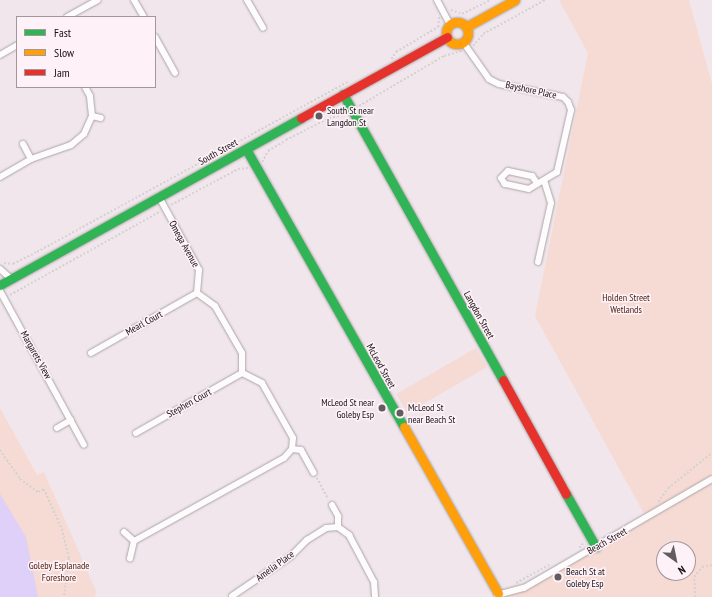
<!DOCTYPE html>
<style>
body{margin:0}
#map{position:relative;width:712px;height:597px;overflow:hidden;background:#f0e6eb;font-family:"PT Sans Narrow",sans-serif}
div>[style]{position:absolute}
[style*='--x']{left:calc(var(--x)*1px);top:calc(var(--y)*1px);width:calc(var(--w)*1px);rotate:calc(var(--a)*1deg)}
.green>*{inset:0;background:#f6dad4;transform-origin:0 0}
.water>*{inset:0;background:#ded0f8}
.path>*{height:1.5px;margin-top:-0.75px;transform-origin:0;background:repeating-linear-gradient(90deg,#d4d2d2 0 2px,transparent 0 4px)}
.roads{filter:drop-shadow(0 0 1px #aca5a8) drop-shadow(0 0 1px #aca5a8)}
.street>*{height:6px;margin:-3px;padding:0 3px;transform-origin:3px;border-radius:3px;background:#fdfbfc}
.fast>*{height:9px;margin:-4.5px;padding:0 4.5px;transform-origin:4.5px;border-radius:4.5px;background:#30b455}
.slow>*{height:9px;margin:-4.5px;padding:0 4.5px;transform-origin:4.5px;border-radius:4.5px;background:#ff9f0a}
.slow>.ring{margin:-4.5px;padding:0;box-sizing:content-box;background:none;border:9px solid #ff9f0a;border-radius:50%}
.jam>*{height:9px;margin:-4.5px;padding:0 4.5px;transform-origin:4.5px;border-radius:4.5px;background:#e5322d}
.dots>*{width:11px;height:11px;translate:-50% -50%;box-sizing:border-box;border:2px solid #fef1f7;border-radius:50%}
span{translate:-50% -50%;white-space:nowrap;text-align:center;line-height:1.15;-webkit-text-stroke:3px #fef1f7;paint-order:stroke}
.street-label{font-size:10px;color:#171214}
.poi-label{font-size:10px;color:#171214}
.left{translate:0 -50%;text-align:left}
.right{translate:-100% -50%;text-align:right}
.park-label{font-size:10px;color:#4b1d09}
.legend{position:absolute;left:16px;top:16px;width:140px;height:72px;box-sizing:border-box;background:#fef1f7;border:1px solid #a2989c;margin:0;padding:5px 7px;list-style:none;font-size:12px;color:#171214}
.legend li{display:flex;align-items:center;gap:8px;height:20px}
.legend b{width:20px;border:1px solid #a2989c}
.north{position:absolute;left:656px;top:541px;width:40px;height:40px;box-sizing:border-box;background:#fef1f7;border:1px solid #a2989c;border-radius:50%;rotate:147deg;font-size:11px;font-weight:700;line-height:16px;text-align:center;color:#171214}
.north::after{content:'';display:block;margin:auto;width:14px;height:18px;background:#635c5f;clip-path:polygon(50% 0,100% 100%,50% 72%,0 100%)}
</style>
<div id="map">
<div class="green">
<i style="clip-path:polygon(evenodd,559px 0,689px 0,712px 84px,712px 597px,496px 597px,510px 593px,647px 519px,535px 316px,588px 53px,559px 0,664px 549px,688px 549px,688px 573px,664px 573px,664px 549px)"></i>
<i style="left:476px;top:348px;width:22px;height:92px;rotate:60deg"></i>
<i style="clip-path:polygon(0 408px,37px 475px,44px 472px,96px 591px,95px 597px,0 597px)"></i>
</div>
<div class="water">
<i style="clip-path:polygon(0 494px,26px 537px,38px 597px,0 597px)"></i>
</div>
<div class="path">
<i style="--x:451;--y:10;--w:12;--a:20"></i>
<i style="--x:462;--y:14;--w:32;--a:-26"></i>
<i style="--x:473;--y:46;--w:16;--a:-50"></i>
<i style="--x:483;--y:34;--w:71;--a:-28.7"></i>
<i style="--x:391;--y:59;--w:9;--a:-54"></i>
<i style="--x:396;--y:52;--w:49;--a:-30.8"></i>
<i style="--x:438;--y:27;--w:10;--a:-84"></i>
<i style="--x:359;--y:106;--w:99;--a:-30.5"></i>
<i style="--x:444;--y:56;--w:19;--a:-16"></i>
<i style="--x:262;--y:162;--w:13;--a:-61"></i>
<i style="--x:268;--y:151;--w:21;--a:-31"></i>
<i style="--x:286;--y:140;--w:48;--a:-27.1"></i>
<i style="--x:329;--y:118;--w:17;--a:-13"></i>
<i style="--x:171;--y:205;--w:76;--a:-28.2"></i>
<i style="--x:238;--y:169;--w:10;--a:-6"></i>
<i style="--x:4;--y:263;--w:9;--a:6"></i>
<i style="--x:13;--y:264;--w:27;--a:-27"></i>
<i style="--x:37;--y:252;--w:354;--a:-28.7"></i>
<i style="--x:10;--y:295;--w:171;--a:-29.1"></i>
<i style="--x:0;--y:450;--w:35;--a:55"></i>
<i style="--x:20;--y:479;--w:22;--a:36"></i>
<i style="--x:38;--y:492;--w:7;--a:-27"></i>
<i style="--x:44;--y:489;--w:44;--a:65.8"></i>
<i style="--x:62;--y:529;--w:30;--a:76"></i>
<i style="--x:69;--y:558;--w:39;--a:97"></i>
<i style="--x:317;--y:478;--w:24;--a:62"></i>
<i style="--x:658;--y:502;--w:17;--a:-54"></i>
<i style="--x:668;--y:488;--w:56;--a:-38.5"></i>
<i style="--x:579;--y:548;--w:8;--a:-50"></i>
<i style="--x:516;--y:583;--w:38;--a:-29"></i>
<i style="--x:695;--y:597;--w:20;--a:-93"></i>
<i style="--x:694;--y:577;--w:13;--a:-51"></i>
<i style="--x:702;--y:567;--w:10;--a:-11"></i>
</div>
<div class="roads">
<div class="street">
<i style="--x:134;--y:0;--w:20;--a:60"></i>
<i style="--x:247;--y:0;--w:32;--a:60"></i>
<i style="--x:437;--y:0;--w:27;--a:62"></i>
<i style="--x:67;--y:17;--w:35;--a:-29"></i>
<i style="--x:155;--y:37;--w:41;--a:60.9"></i>
<i style="--x:463;--y:42;--w:45;--a:54.9"></i>
<i style="--x:489;--y:79;--w:11;--a:27"></i>
<i style="--x:499;--y:84;--w:65;--a:11.5"></i>
<i style="--x:563;--y:97;--w:7;--a:45"></i>
<i style="--x:568;--y:102;--w:9;--a:69"></i>
<i style="--x:571;--y:110;--w:64;--a:102.7"></i>
<i style="--x:557;--y:172;--w:33;--a:149"></i>
<i style="--x:529;--y:189;--w:25;--a:-168"></i>
<i style="--x:505;--y:184;--w:7;--a:-124"></i>
<i style="--x:501;--y:178;--w:10;--a:-45"></i>
<i style="--x:508;--y:171;--w:25;--a:12"></i>
<i style="--x:532;--y:176;--w:9;--a:54"></i>
<i style="--x:0;--y:55;--w:20;--a:-30"></i>
<i style="--x:92;--y:116;--w:9;--a:13"></i>
<i style="--x:23;--y:144;--w:17;--a:62"></i>
<i style="--x:0;--y:177;--w:36;--a:-30"></i>
<i style="--x:31;--y:159;--w:42;--a:-19.3"></i>
<i style="--x:71;--y:145;--w:17;--a:-40"></i>
<i style="--x:84;--y:134;--w:20;--a:-66"></i>
<i style="--x:92;--y:116;--w:20;--a:-96"></i>
<i style="--x:90;--y:96;--w:10;--a:-119"></i>
<i style="--x:538;--y:262;--w:60;--a:-77.6"></i>
<i style="--x:551;--y:203;--w:21;--a:-107"></i>
<i style="--x:0;--y:269;--w:15;--a:42"></i>
<i style="--x:0;--y:291;--w:175;--a:61.4"></i>
<i style="--x:91;--y:353;--w:122;--a:-29.5"></i>
<i style="--x:57;--y:428;--w:16;--a:-30"></i>
<i style="--x:136;--y:433;--w:122;--a:-29.5"></i>
<i style="--x:292;--y:449;--w:9;--a:6"></i>
<i style="--x:301;--y:450;--w:26;--a:61"></i>
<i style="--x:332;--y:505;--w:13;--a:61"></i>
<i style="--x:338;--y:516;--w:11;--a:90"></i>
<i style="--x:124;--y:532;--w:13;--a:42"></i>
<i style="--x:134;--y:541;--w:18;--a:103"></i>
<i style="--x:134;--y:541;--w:171;--a:-29"></i>
<i style="--x:284;--y:458;--w:12;--a:-48"></i>
<i style="--x:292;--y:449;--w:11;--a:-85"></i>
<i style="--x:293;--y:438;--w:63;--a:-119.4"></i>
<i style="--x:262;--y:383;--w:22;--a:-153"></i>
<i style="--x:242;--y:373;--w:20;--a:-90"></i>
<i style="--x:242;--y:353;--w:54;--a:-119.9"></i>
<i style="--x:215;--y:306;--w:22;--a:-144"></i>
<i style="--x:197;--y:293;--w:23;--a:-85"></i>
<i style="--x:199;--y:270;--w:83;--a:-118.7"></i>
<i style="--x:497;--y:595;--w:28;--a:-15"></i>
<i style="--x:524;--y:588;--w:217;--a:-30.1"></i>
<i style="--x:232;--y:596;--w:71;--a:-34.1"></i>
<i style="--x:291;--y:556;--w:23;--a:-45"></i>
<i style="--x:307;--y:540;--w:22;--a:-32"></i>
<i style="--x:326;--y:528;--w:12;--a:-5"></i>
<i style="--x:338;--y:527;--w:14;--a:36"></i>
<i style="--x:349;--y:535;--w:53;--a:62"></i>
<i style="--x:374;--y:582;--w:15;--a:86"></i>
</div>
<div class="fast">
<i style="--x:343;--y:94;--w:328;--a:60.8"></i>
<i style="--x:246;--y:149;--w:320;--a:60.4"></i>
<i style="--x:0;--y:285;--w:344;--a:-29"></i>
<i style="--x:566;--y:494;--w:61;--a:60.5"></i>
</div>
<div class="slow">
<i class="ring" style="left:446px;top:22px;width:13px;height:13px"></i>
<i style="--x:466;--y:27;--w:56;--a:-28.9"></i>
<i style="--x:404;--y:427;--w:191;--a:60.5"></i>
</div>
<div class="jam">
<i style="--x:301;--y:118;--w:167;--a:-29"></i>
<i style="--x:503;--y:380;--w:130;--a:61.1"></i>
</div>
</div>
<div class="dots">
<i style="left:319px;top:116px;background:#635c5f"></i>
<i style="left:382px;top:408px;background:#635c5f"></i>
<i style="left:400px;top:413px;background:#635c5f"></i>
<i style="left:558px;top:577px;background:#635c5f"></i>
</div>
<div class="street-label">
<span style="left:531px;top:90px;rotate:12deg">Bayshore Place</span>
<span style="left:218px;top:152px;rotate:-29deg">South Street</span>
<span style="left:184px;top:244px;rotate:61deg">Omega Avenue</span>
<span style="left:479px;top:315px;rotate:61deg">Langdon Street</span>
<span style="left:144px;top:323px;rotate:-29deg">Mearl Court</span>
<span style="left:36px;top:355px;rotate:61deg">Margarets View</span>
<span style="left:381px;top:366px;rotate:61deg">McLeod Street</span>
<span style="left:189px;top:403px;rotate:-29deg">Stephen Court</span>
<span style="left:607px;top:541px;rotate:-29deg">Beach Street</span>
<span style="left:275px;top:566px;rotate:-36deg">Amelia Place</span>
</div>
<div class="poi-label">
<span class="left" style="left:327px;top:116px">South St near<br>Langdon St</span>
<span class="right" style="left:374px;top:408px">McLeod St near<br>Goleby Esp</span>
<span class="left" style="left:408px;top:413px">McLeod St<br>near Beach St</span>
<span class="left" style="left:566px;top:577px">Beach St at<br>Goleby Esp</span>
</div>
<div class="park-label">
<span style="left:626px;top:303px">Holden Street<br>Wetlands</span>
<span style="left:59px;top:571px">Goleby Esplanade<br>Foreshore</span>
</div>
<ul class="legend">
<li><b style="height:5px;background:#30b455"></b>Fast</li>
<li><b style="height:5px;background:#ff9f0a"></b>Slow</li>
<li><b style="height:5px;background:#e5322d"></b>Jam</li>
</ul>
<div class="north">N</div>
</div>
